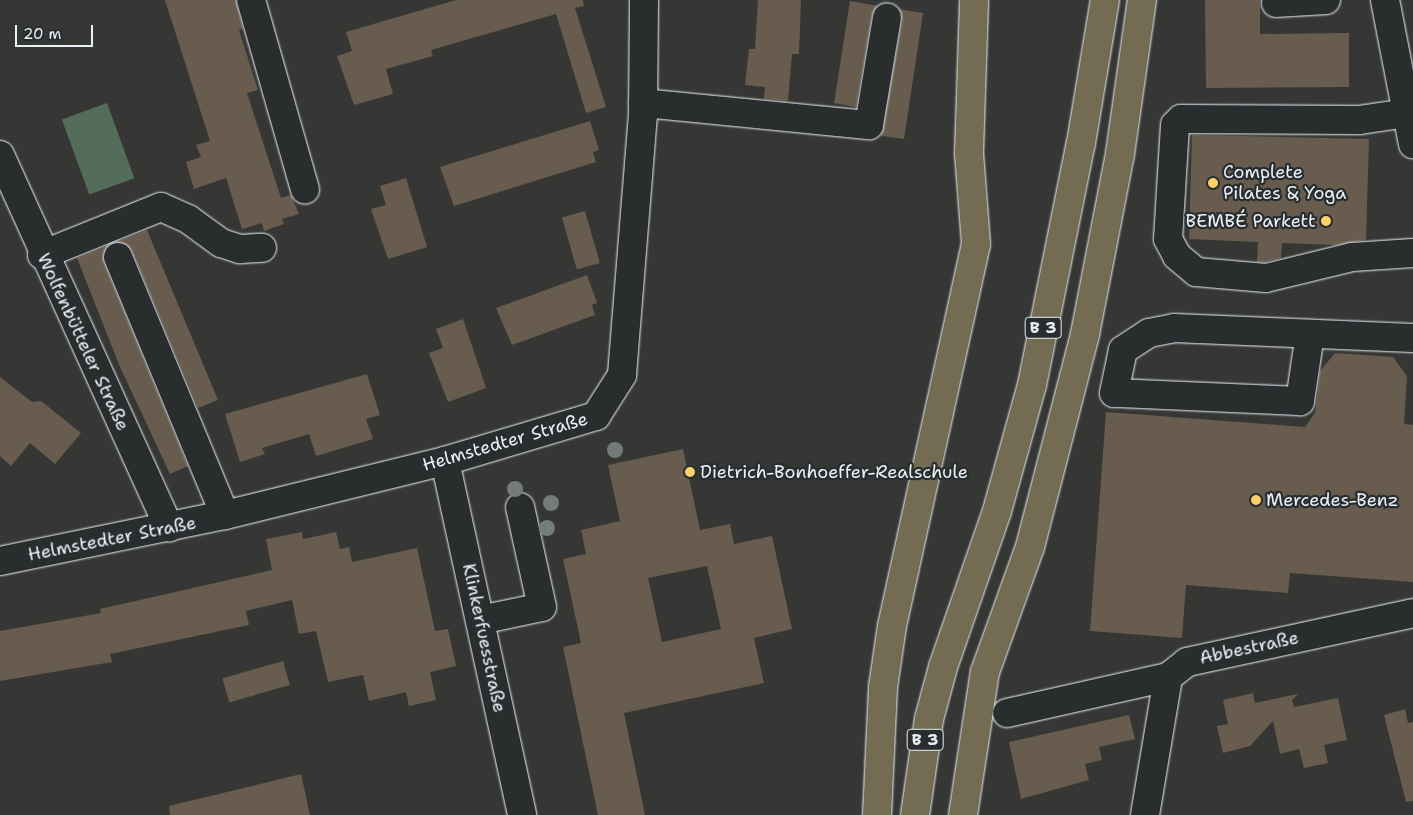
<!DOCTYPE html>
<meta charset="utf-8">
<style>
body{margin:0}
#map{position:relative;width:1413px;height:815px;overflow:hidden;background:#363634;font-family:"Shantell Sans",sans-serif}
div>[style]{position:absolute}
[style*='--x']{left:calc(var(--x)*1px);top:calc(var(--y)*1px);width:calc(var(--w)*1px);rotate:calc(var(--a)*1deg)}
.green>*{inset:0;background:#546d5a;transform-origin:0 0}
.building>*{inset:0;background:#675c4e;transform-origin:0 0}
.roads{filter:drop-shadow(0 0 1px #e8f1f8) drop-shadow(0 0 1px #e8f1f8)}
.minor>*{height:28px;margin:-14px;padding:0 14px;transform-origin:14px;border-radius:14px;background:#2a2d2e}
.highway>*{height:28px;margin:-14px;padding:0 14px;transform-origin:14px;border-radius:14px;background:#736b52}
.trees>*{width:16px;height:16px;margin:-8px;border-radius:50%;background:#737c79}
.dots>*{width:14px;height:14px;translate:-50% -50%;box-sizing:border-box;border:2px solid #2a2d2e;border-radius:50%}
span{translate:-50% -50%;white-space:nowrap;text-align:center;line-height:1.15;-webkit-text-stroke:4.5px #2a2d2e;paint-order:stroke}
.shield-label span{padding:1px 4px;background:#2a2d2e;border:1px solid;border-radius:4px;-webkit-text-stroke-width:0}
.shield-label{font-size:16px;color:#e8f1f8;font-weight:700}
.poi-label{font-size:18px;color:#e8f1f8}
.left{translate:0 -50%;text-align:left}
.right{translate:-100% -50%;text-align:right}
.street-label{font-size:18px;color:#e8f1f8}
.scale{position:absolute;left:15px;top:25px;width:78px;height:22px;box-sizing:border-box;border:2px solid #e8f1f8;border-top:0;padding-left:6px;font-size:15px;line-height:18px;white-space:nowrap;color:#e8f1f8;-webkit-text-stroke:4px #2a2d2e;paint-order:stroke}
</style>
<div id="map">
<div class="green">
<i style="left:107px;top:103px;width:80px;height:48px;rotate:70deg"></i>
</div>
<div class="building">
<i style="clip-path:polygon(165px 0,236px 0,243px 29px,239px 30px,258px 90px,247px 93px,281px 198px,291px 195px,299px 214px,282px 219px,284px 224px,264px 231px,262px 223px,242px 229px,226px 178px,194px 189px,186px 162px,201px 157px,196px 145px,210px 141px)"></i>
<i style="clip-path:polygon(456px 0,583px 0,584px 6px,575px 8px,606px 107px,586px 113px,556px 14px,431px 50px,433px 56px,386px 69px,393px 94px,354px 105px,337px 56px,352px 51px,346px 32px)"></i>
<i style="clip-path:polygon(758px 0,801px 0,799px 54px,792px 54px,788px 101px,764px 99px,765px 87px,745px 85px,749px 49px,755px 49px)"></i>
<i style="clip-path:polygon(1205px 0,1260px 0,1260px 34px,1349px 33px,1349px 87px,1206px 88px)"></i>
<i style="clip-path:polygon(850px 1px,878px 6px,872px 15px,856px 107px,834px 103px)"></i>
<i style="clip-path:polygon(899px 9px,923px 13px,904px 139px,881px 136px,902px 21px)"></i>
<i style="clip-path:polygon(590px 121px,599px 150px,593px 152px,596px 162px,454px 206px,440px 167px)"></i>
<i style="clip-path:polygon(1192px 135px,1369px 139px,1366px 240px,1335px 245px,1282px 243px,1281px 258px,1265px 262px,1257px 262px,1258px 242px,1189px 239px)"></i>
<i style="clip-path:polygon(406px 178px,427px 247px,388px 259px,371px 209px,386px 205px,380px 186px)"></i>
<i style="left:585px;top:211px;width:54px;height:24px;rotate:74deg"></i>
<i style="clip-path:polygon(147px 230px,218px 400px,198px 408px,132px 251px,116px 242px)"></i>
<i style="clip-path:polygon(109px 245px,104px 263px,188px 466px,170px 474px,120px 367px,77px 258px)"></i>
<i style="clip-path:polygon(587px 275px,597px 303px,592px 305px,595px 315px,512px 345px,496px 308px)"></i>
<i style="clip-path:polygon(463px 319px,486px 388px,448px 402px,429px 353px,443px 348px,436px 329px)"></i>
<i style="clip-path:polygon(1335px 353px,1393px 357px,1407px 376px,1404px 424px,1413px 425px,1413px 582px,1290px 573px,1288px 593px,1186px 585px,1182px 638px,1090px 631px,1106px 412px,1305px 427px,1315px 413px,1320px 371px)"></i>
<i style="clip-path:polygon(367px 374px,380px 415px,366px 419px,373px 439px,316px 456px,309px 434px,262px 448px,265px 454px,240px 462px,225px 414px)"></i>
<i style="clip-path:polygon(0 377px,32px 402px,41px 401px,81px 433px,55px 464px,30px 443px,11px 466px,0 456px)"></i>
<i style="clip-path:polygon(evenodd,683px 449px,700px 530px,730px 524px,734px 544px,772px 536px,792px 629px,754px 638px,764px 683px,624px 713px,645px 815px,598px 815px,563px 647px,581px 643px,563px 559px,586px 554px,581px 530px,620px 521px,608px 465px,683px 449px,707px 566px,721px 629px,662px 642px,648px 578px,707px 566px)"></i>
<i style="clip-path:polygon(302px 532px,303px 539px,336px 532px,340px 549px,349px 547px,352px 562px,417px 548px,435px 631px,448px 629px,456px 666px,430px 672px,436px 700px,409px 706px,406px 692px,369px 701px,363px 675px,328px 682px,316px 631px,299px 634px,292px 600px,246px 611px,249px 625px,110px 654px,112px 662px,0 681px,0 631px,101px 613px,100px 609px,272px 570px,266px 539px)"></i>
<i style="left:283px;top:661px;width:25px;height:63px;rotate:74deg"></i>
<i style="clip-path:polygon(1253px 693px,1255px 703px,1298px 694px,1292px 700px,1294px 707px,1338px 698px,1347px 740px,1324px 745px,1328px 763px,1304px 768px,1299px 749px,1280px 754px,1273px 721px,1250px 746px,1223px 753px,1217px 726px,1228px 724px,1223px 700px)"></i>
<i style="clip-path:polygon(1405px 709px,1408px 723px,1413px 722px,1413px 801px,1406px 802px,1384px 715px)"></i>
<i style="clip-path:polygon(1129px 715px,1135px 739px,1099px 747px,1102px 760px,1085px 764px,1089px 780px,1021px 799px,1009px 742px)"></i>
<i style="clip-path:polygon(301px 774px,310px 815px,170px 815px,169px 806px)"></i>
</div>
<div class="roads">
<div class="minor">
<i style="--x:251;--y:0;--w:197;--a:74.1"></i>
<i style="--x:1385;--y:0;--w:147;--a:79"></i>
<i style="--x:1276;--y:3;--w:50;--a:-3.4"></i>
<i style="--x:643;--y:103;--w:227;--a:5.6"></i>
<i style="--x:869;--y:125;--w:109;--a:-80.5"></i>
<i style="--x:1407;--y:113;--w:49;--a:171.7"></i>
<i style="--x:1359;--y:120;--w:178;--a:-179.7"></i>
<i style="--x:1181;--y:119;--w:8;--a:135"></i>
<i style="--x:1175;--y:125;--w:114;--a:93.5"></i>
<i style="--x:1168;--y:239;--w:19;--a:62"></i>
<i style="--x:1177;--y:256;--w:25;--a:40"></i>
<i style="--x:1196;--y:272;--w:70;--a:4.9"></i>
<i style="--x:1266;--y:278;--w:89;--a:-13.7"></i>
<i style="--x:1352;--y:257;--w:61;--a:-3.8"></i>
<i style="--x:0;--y:155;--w:409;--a:65.6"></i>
<i style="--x:42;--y:255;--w:128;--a:-22"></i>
<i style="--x:161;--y:207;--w:30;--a:24"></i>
<i style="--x:188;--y:219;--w:41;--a:36"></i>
<i style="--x:221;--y:243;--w:20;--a:18"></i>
<i style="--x:240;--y:249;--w:22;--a:-3"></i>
<i style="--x:118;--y:257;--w:279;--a:67.5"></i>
<i style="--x:1310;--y:334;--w:68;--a:98.5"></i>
<i style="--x:1300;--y:401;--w:186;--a:-177.5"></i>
<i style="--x:1114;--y:393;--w:44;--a:-78.2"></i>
<i style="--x:1123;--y:350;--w:31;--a:-33"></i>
<i style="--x:1149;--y:333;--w:25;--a:-11"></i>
<i style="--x:1174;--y:328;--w:239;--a:2.4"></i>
<i style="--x:445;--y:461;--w:362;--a:77.7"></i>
<i style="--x:0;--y:561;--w:230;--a:-11.6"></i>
<i style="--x:225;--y:515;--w:227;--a:-13.8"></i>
<i style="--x:445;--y:461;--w:158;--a:-16.6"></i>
<i style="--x:596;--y:416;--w:49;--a:-57.6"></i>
<i style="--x:622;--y:375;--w:260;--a:-85.4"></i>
<i style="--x:643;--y:116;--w:116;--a:-89.5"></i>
<i style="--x:480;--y:620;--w:63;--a:-11.8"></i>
<i style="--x:542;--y:607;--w:102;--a:-102.4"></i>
<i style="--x:1007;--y:713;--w:165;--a:-12.6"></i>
<i style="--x:1145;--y:815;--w:140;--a:-80.5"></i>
<i style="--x:1168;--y:677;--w:24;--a:-38"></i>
<i style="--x:1187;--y:662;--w:231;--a:-12.2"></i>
</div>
<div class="highway">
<i style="--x:877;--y:815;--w:128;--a:-87.3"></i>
<i style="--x:883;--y:687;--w:62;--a:-81.6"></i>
<i style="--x:892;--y:626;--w:391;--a:-77.6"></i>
<i style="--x:976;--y:244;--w:91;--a:-94.4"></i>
<i style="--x:969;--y:153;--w:153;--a:-88.1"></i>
<i style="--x:915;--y:815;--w:97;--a:-81.7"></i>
<i style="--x:929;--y:719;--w:54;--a:-74.9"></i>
<i style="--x:943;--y:667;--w:165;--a:-70.9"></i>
<i style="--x:997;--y:511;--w:131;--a:-74.5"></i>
<i style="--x:1032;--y:385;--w:247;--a:-78.6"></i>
<i style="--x:1081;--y:143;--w:145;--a:-80.5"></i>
<i style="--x:963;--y:815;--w:145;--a:-81.3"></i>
<i style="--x:985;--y:672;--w:133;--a:-70.2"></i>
<i style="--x:1030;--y:547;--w:220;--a:-75.5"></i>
<i style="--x:1085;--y:334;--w:183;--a:-79"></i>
<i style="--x:1120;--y:154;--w:156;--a:-81.9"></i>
</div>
</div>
<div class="trees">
<i style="left:615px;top:450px"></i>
<i style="left:515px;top:489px"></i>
<i style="left:551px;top:503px"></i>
<i style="left:547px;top:528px"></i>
</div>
<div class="dots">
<i style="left:1213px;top:183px;background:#ffd166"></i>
<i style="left:1326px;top:221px;background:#ffd166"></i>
<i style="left:690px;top:472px;background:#ffd166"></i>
<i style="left:1256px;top:500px;background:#ffd166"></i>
</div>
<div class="shield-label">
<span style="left:1043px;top:328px">B 3</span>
<span style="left:925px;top:740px">B 3</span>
</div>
<div class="poi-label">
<span class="left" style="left:1223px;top:183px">Complete<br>Pilates &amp; Yoga</span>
<span class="right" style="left:1316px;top:221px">BEMBÉ Parkett</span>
<span class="left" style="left:700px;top:472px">Dietrich-Bonhoeffer-Realschule</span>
<span class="left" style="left:1266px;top:500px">Mercedes-Benz</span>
</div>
<div class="street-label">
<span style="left:83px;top:342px;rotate:65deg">Wolfenbütteler Straße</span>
<span style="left:505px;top:442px;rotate:-16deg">Helmstedter Straße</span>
<span style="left:112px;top:539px;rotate:-11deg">Helmstedter Straße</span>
<span style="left:484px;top:638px;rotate:78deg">Klinkerfuesstraße</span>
<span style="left:1249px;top:648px;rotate:-12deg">Abbestraße</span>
</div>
<div class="scale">20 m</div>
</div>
